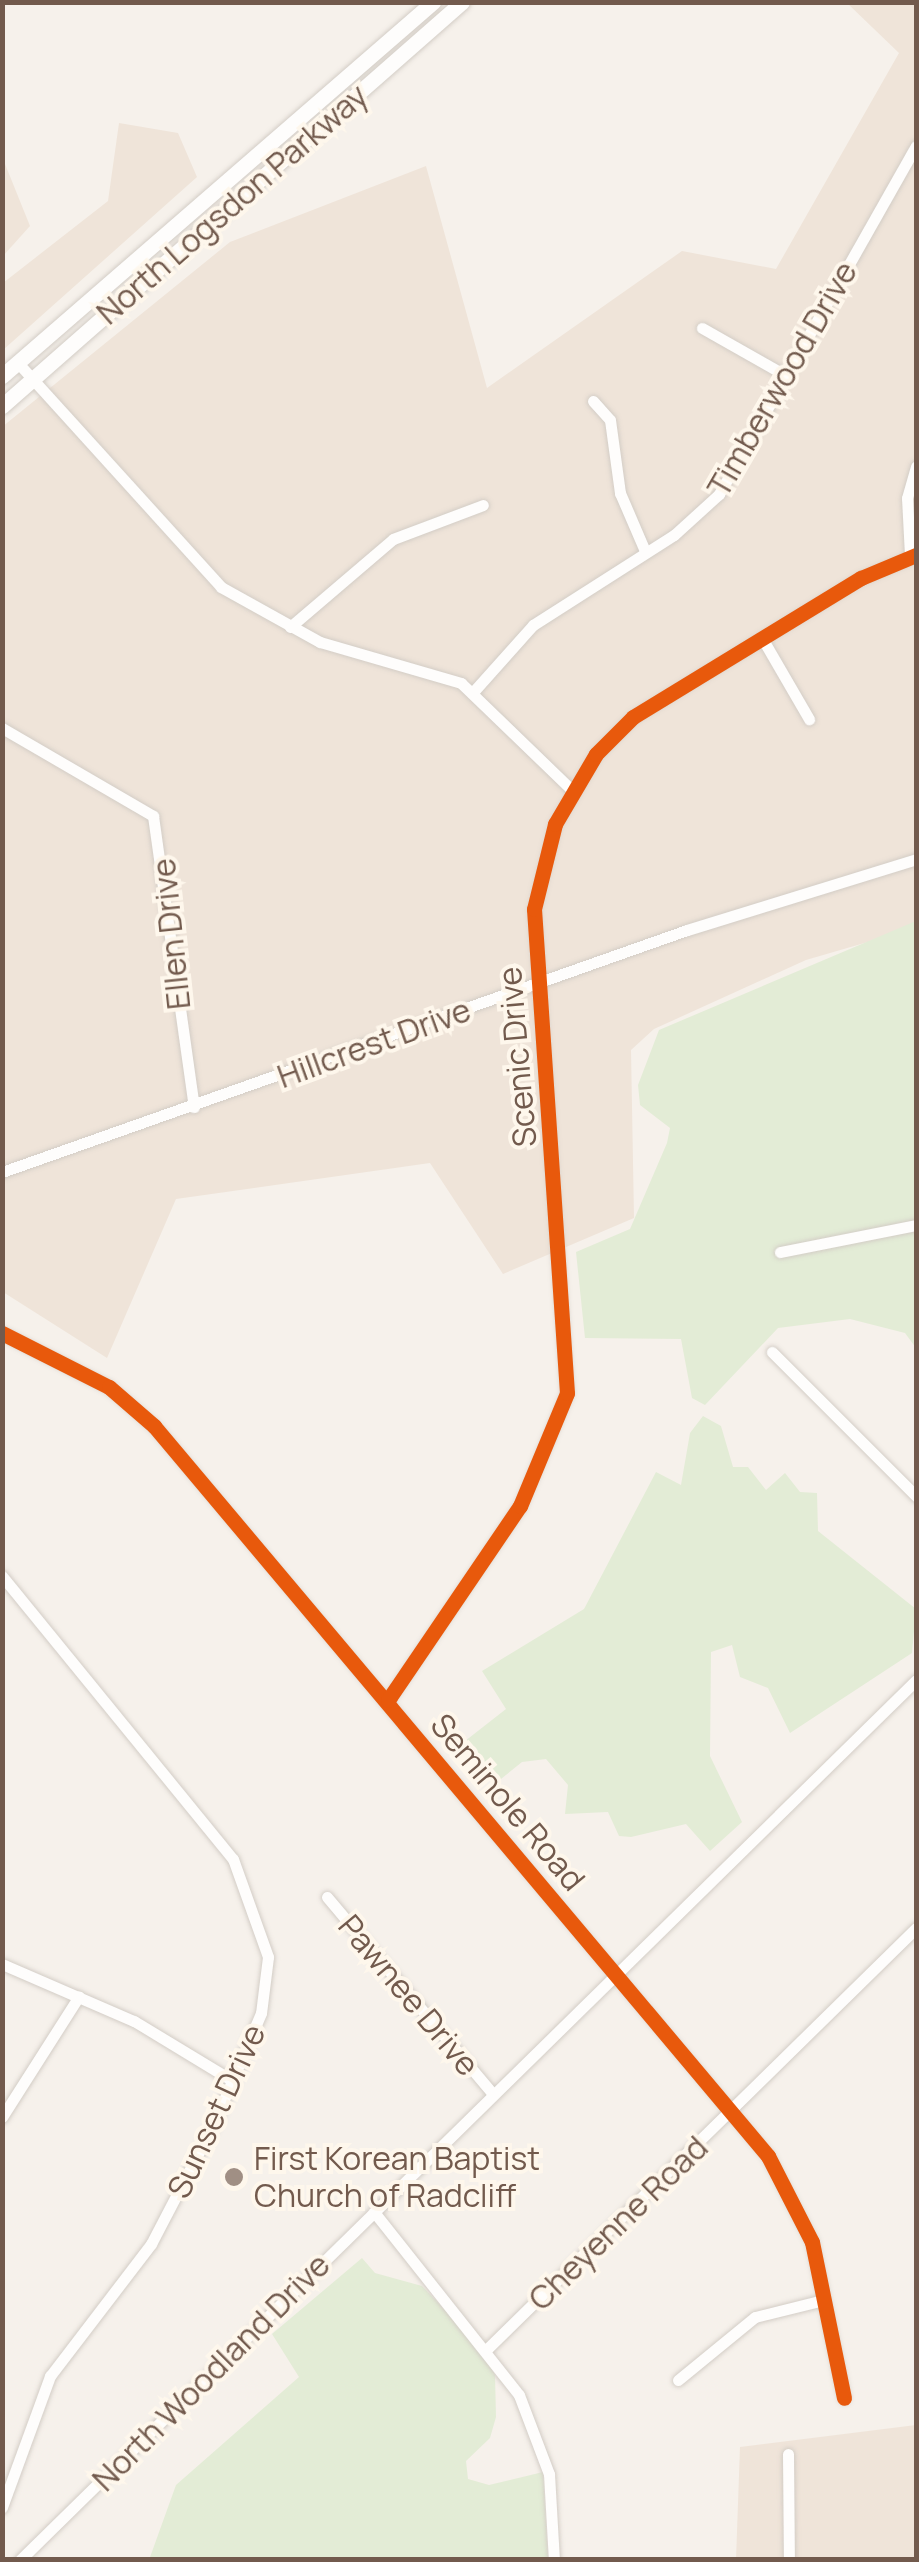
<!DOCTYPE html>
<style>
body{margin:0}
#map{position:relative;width:919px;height:2562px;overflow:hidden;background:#f6f1eb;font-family:Manrope,sans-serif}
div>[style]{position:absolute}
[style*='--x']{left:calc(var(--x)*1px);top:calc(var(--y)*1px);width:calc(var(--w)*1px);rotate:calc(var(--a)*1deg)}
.residential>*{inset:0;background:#efe4d9}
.green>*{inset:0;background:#e3ecd6}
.roads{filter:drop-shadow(0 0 2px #d3cdc6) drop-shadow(0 0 2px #d3cdc6)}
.street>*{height:11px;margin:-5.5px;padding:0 5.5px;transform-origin:5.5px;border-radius:5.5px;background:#fefdfc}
.secondary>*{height:15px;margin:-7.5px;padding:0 7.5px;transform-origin:7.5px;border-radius:7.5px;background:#fefdfc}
.cycleway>*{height:15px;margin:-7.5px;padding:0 7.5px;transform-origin:7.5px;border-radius:7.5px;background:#e8590c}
.dots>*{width:28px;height:28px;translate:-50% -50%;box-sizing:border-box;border:5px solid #fef7ec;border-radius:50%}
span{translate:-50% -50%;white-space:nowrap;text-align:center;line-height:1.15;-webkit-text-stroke:8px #fef7ec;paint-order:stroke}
.street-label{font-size:32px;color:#725a4d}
.poi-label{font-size:32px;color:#725a4d}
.left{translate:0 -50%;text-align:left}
.frame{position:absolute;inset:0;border:5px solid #725a4d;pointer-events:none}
</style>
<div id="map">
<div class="residential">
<i style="clip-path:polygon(847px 3px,916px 3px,916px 928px,806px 960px,654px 1029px,631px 1050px,634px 1218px,503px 1274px,430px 1163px,176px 1199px,107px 1358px,3px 1292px,2px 427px,230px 242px,426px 166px,487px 388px,682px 251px,776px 269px,899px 53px)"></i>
<i style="clip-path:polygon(119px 123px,178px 133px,197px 177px,3px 350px,3px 283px,108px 201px)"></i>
<i style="clip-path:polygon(3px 159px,30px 226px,3px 256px,2px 256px)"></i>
<i style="clip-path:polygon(916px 2425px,915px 2559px,736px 2560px,740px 2447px)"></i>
</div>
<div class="green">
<i style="clip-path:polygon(916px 921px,916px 1348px,905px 1333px,850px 1319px,778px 1328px,705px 1405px,692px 1398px,681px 1339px,585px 1338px,576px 1252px,630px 1229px,667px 1143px,670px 1128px,640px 1105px,638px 1085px,659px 1030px)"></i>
<i style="clip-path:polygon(703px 1416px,721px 1426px,733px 1467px,748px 1467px,766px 1490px,785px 1473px,800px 1492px,817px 1493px,818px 1531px,916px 1609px,912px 1653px,790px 1733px,768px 1688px,740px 1677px,732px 1645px,711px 1652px,710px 1756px,742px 1822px,710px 1851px,686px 1824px,631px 1837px,619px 1836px,608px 1812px,565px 1814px,568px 1785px,546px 1759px,522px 1762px,496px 1783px,471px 1772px,460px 1745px,506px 1709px,482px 1671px,584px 1609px,656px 1472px,681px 1485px,690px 1433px)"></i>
<i style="clip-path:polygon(362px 2258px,375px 2273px,422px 2286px,481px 2348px,495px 2375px,496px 2417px,490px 2438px,466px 2461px,468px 2479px,489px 2485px,543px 2472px,548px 2559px,149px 2560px,176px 2485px,299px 2377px,272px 2334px)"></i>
</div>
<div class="roads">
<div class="street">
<i style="--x:702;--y:328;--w:98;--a:29.5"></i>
<i style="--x:18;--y:363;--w:302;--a:47.8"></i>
<i style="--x:221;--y:587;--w:113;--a:29.1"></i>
<i style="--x:320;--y:642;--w:147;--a:16.2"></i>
<i style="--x:461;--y:683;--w:156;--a:44"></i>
<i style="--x:593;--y:401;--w:25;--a:48"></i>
<i style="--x:610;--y:420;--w:74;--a:82.2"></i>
<i style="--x:620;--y:493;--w:63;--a:66.7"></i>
<i style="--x:910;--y:555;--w:57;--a:-93"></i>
<i style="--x:907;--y:498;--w:33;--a:-74"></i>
<i style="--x:290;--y:627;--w:135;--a:-40.5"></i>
<i style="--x:393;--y:539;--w:96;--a:-20.7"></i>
<i style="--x:762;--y:638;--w:94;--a:59.9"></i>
<i style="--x:474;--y:691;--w:89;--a:-48.2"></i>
<i style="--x:533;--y:625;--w:167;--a:-32.6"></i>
<i style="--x:674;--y:535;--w:61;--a:-42.3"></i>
<i style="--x:719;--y:494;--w:400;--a:-60.5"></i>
<i style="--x:2;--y:728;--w:175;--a:30.2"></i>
<i style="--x:153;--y:816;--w:294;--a:82"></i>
<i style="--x:2;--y:1172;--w:726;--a:-19.46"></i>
<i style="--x:687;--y:930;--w:240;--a:-17.2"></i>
<i style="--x:780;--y:1252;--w:139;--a:-11.2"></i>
<i style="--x:2;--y:1333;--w:120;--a:26.8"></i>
<i style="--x:109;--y:1387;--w:60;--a:40.9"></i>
<i style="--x:154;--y:1426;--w:954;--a:49.93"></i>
<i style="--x:768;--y:2156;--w:97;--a:62.9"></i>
<i style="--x:812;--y:2242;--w:159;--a:78.4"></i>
<i style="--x:772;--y:1352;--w:204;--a:45"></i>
<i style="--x:2;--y:1576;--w:365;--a:50.8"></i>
<i style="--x:233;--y:1859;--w:104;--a:70.3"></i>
<i style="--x:268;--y:1957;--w:56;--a:97.1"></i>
<i style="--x:261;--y:2013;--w:120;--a:113.1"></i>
<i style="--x:214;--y:2123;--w:136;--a:117.5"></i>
<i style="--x:151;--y:2244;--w:166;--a:127.4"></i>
<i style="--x:50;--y:2376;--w:140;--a:110.1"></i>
<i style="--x:388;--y:1700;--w:235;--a:-55.8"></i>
<i style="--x:520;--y:1506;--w:122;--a:-67.4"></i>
<i style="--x:567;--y:1393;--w:485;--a:-93.9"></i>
<i style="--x:534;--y:909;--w:88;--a:-76.1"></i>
<i style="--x:555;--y:824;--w:81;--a:-59.6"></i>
<i style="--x:596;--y:754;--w:52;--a:-45"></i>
<i style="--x:633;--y:717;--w:267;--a:-31.4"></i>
<i style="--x:861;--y:578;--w:60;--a:-22.7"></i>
<i style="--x:327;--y:1897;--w:256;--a:49.9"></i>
<i style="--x:2;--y:1964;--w:144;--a:23.4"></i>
<i style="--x:134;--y:2021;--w:116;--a:31.2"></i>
<i style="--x:2;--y:2117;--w:143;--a:-57.5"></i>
<i style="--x:374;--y:2212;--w:233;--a:51.6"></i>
<i style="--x:519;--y:2395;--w:85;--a:69.2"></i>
<i style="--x:549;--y:2474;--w:86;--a:86.7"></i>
<i style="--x:488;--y:2348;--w:600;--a:-44.46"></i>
<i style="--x:678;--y:2380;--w:99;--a:-39.3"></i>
<i style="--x:755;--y:2317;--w:70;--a:-14"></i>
<i style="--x:788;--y:2454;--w:106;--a:89.5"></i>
<i style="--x:20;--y:2560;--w:1256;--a:-44.48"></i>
</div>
<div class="secondary">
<i style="--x:2;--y:376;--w:571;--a:-40.95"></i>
<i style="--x:2;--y:406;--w:612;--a:-41.29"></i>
</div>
</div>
<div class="cycleway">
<i style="--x:2;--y:1333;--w:120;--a:26.8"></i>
<i style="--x:109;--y:1387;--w:60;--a:40.9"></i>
<i style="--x:154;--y:1426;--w:954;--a:49.93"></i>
<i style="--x:768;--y:2156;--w:97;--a:62.9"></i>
<i style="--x:812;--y:2242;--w:159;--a:78.4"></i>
<i style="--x:388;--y:1700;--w:235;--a:-55.8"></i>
<i style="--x:520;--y:1506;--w:122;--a:-67.4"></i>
<i style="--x:567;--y:1393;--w:485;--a:-93.9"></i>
<i style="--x:534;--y:909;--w:88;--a:-76.1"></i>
<i style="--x:555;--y:824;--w:81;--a:-59.6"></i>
<i style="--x:596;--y:754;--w:52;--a:-45"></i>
<i style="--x:633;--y:717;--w:267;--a:-31.4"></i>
<i style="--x:861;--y:578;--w:60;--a:-22.7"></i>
</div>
<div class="dots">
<i style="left:234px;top:2177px;background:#a08f84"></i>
</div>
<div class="street-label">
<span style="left:232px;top:204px;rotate:-41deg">North Logsdon Parkway</span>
<span style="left:782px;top:379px;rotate:-60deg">Timberwood Drive</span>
<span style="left:171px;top:934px;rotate:-96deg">Ellen Drive</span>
<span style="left:374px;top:1043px;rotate:-20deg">Hillcrest Drive</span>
<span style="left:517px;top:1057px;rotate:-95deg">Scenic Drive</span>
<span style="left:508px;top:1802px;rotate:50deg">Seminole Road</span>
<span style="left:409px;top:1995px;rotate:50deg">Pawnee Drive</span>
<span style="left:216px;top:2111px;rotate:-65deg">Sunset Drive</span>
<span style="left:618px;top:2223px;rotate:-44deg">Cheyenne Road</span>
<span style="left:211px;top:2372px;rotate:-45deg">North Woodland Drive</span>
</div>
<div class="poi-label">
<span class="left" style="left:254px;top:2177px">First Korean Baptist<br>Church of Radcliff</span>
</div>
<div class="frame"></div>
</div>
